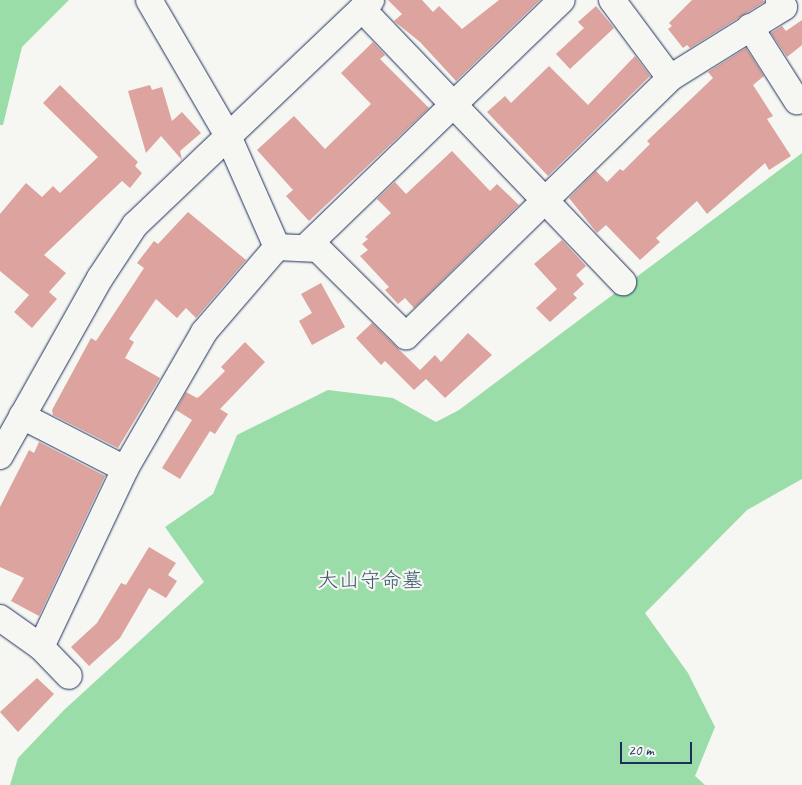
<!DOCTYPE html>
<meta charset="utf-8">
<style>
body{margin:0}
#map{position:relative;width:802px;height:785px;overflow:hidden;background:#f6f6f2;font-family:Caveat,"Klee One",sans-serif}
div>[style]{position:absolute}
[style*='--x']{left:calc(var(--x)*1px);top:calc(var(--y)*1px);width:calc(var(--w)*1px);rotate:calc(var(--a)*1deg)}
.green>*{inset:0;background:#9adda8}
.building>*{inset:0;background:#dda39e}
.roads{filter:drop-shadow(0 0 1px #1b2f5e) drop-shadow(0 0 1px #1b2f5e)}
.minor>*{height:26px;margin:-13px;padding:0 13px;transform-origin:13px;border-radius:13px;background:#f6f6f2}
span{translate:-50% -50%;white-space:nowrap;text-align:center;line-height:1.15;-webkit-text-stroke:4.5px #f6f6f2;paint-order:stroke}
.park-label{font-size:21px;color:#3b5a70}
.scale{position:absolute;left:620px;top:742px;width:72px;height:22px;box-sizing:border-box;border:2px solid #1b2f5e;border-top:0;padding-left:6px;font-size:15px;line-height:18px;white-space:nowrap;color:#1b2f5e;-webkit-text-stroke:4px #f6f6f2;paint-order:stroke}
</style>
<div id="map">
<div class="green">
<i style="clip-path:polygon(0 0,69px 0,22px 47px,3px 125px,0 125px)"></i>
<i style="clip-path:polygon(802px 153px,802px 479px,747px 510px,645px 613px,688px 673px,715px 727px,695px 776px,705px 785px,10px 785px,18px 758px,64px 710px,204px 582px,165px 527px,213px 494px,237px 435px,328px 390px,393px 398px,436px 422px,459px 410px)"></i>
</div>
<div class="building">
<i style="clip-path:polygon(388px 0,422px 0,433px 12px,439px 6px,462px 29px,499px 0,540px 0,456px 81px,420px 42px,394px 21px,402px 14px)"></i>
<i style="clip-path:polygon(692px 0,763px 0,764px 2px,690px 48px,687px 45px,683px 48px,668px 29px,672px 26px,669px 23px)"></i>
<i style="clip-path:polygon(596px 6px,614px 28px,570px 69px,556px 54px,584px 28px,578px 22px)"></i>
<i style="clip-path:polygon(802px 20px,802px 45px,787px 57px,771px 33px,782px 26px,786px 31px)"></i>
<i style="clip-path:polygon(373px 42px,385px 55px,380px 59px,429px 108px,309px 221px,286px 196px,293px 190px,257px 150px,294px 116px,325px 149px,371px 104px,341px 73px)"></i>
<i style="clip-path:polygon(746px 48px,764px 76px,753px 85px,773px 116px,767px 119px,791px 156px,769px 170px,765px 163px,707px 214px,697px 201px,656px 238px,660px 242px,640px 260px,606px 225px,597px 233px,569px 198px,596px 171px,607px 182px,620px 169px,623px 171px,650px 144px,647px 141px,713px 78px,708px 72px)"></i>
<i style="clip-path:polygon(635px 56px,650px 76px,548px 176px,487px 112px,505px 96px,511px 103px,549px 66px,588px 105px)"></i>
<i style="clip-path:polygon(60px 85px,138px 162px,135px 166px,142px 173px,130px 188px,122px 181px,44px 255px,66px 273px,49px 292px,57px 299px,32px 328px,14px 312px,29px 295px,0 271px,0 214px,26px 183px,42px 197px,53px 186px,60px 193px,98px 157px,43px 103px)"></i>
<i style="clip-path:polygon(150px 85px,152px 90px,162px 87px,172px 121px,182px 112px,201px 133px,180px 151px,182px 160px,161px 136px,146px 153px,128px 91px)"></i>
<i style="clip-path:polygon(452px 151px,490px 191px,497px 184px,519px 205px,414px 308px,405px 298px,398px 304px,385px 290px,389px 287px,360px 256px,368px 250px,362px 244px,368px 239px,365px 237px,391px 213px,377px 199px,395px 182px,406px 194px)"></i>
<i style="clip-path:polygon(188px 212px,246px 260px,196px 318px,186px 308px,177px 318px,156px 299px,129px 339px,134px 342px,125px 358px,160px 378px,118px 448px,53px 415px,52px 410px,91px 338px,96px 341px,144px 268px,137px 263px,154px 241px,158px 244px)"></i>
<i style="clip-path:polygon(562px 240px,586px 266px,576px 275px,584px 284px,573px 294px,577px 298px,550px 322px,536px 308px,557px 289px,534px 264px)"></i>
<i style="clip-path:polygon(321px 283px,345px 327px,312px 345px,299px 321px,312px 313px,301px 294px)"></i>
<i style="clip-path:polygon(372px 323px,420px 370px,435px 355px,441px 362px,468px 333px,492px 355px,445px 398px,426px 379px,414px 390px,385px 361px,381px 365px,356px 338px)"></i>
<i style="clip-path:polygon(245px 342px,265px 362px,220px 409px,228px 414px,215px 434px,210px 431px,180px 479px,162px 468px,192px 420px,176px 410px,186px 392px,197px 398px,200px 396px,225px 371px,221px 367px)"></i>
<i style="clip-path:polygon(39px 442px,105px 476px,39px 616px,11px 601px,24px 578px,0 567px,0 507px,29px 450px,34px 453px)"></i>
<i style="clip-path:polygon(149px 547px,176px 563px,168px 575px,177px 581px,166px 598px,149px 588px,120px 638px,89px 666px,71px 647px,97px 623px,121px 583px,126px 585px)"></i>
<i style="clip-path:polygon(37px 678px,54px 694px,18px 732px,0 712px)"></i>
</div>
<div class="roads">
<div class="minor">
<i style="--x:149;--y:0;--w:157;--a:59.8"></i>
<i style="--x:228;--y:136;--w:121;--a:66.2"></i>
<i style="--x:277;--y:247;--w:41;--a:2.8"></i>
<i style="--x:318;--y:249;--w:124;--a:44.7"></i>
<i style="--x:406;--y:336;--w:369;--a:-44.3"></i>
<i style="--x:670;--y:78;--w:134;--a:-31.9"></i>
<i style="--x:784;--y:7;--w:9;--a:-126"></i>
<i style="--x:612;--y:0;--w:97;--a:53.4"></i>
<i style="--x:362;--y:9;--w:378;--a:46.3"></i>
<i style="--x:750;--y:27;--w:88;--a:57.6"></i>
<i style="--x:307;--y:246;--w:354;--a:-44"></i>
<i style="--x:22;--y:416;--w:116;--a:27.2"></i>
<i style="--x:0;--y:456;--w:204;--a:-60.7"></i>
<i style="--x:100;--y:278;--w:64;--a:-56.6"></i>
<i style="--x:135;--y:225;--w:326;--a:-43.6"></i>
<i style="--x:0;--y:618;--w:50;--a:35.3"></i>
<i style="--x:41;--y:647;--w:40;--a:46"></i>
<i style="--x:41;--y:647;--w:197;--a:-64.7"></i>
<i style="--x:125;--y:469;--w:158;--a:-60"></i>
<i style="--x:204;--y:332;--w:112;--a:-49.3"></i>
</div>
</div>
<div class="park-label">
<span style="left:370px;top:580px">大山守命墓</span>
</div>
<div class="scale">20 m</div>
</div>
